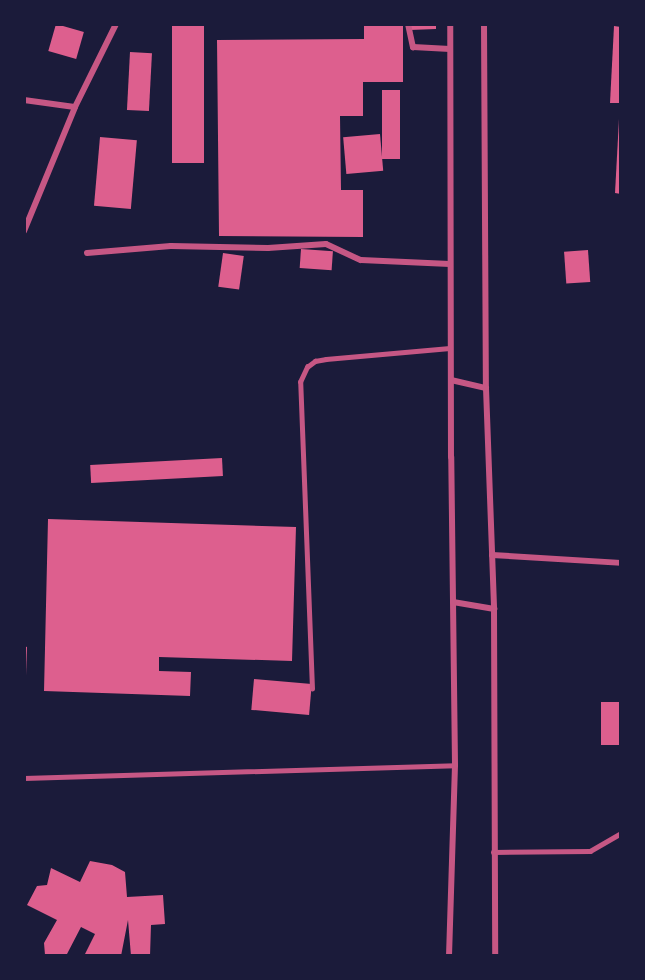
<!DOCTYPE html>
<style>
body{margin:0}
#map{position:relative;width:645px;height:980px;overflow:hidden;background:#1b1b3a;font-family:"IBM Plex Sans",sans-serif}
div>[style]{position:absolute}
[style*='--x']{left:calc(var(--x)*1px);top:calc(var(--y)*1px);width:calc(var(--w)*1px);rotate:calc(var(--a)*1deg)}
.building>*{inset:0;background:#dd5f8e;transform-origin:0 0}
.service>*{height:4.5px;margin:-2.25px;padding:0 2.25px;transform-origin:2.25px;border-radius:2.25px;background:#c65784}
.minor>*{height:6px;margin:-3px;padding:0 3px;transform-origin:3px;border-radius:3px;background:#c65784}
span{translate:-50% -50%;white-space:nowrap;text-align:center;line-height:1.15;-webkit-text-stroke:6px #1b1b3a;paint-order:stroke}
.frame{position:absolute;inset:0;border:26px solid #1b1b3a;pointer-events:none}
</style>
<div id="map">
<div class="building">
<i style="left:56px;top:24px;width:29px;height:28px;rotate:16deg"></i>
<i style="left:172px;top:24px;width:32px;height:139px"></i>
<i style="clip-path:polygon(364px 24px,403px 24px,403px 82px,363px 82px,363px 116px,340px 116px,341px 190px,363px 190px,363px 237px,219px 236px,217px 40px,364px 39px)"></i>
<i style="clip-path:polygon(410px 24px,436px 24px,436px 29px,410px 30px)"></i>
<i style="clip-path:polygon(614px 26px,621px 27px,621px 103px,610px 103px)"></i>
<i style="left:130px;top:52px;width:22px;height:58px;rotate:3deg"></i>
<i style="left:382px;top:90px;width:18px;height:69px"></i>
<i style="clip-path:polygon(619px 119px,621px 119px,621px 194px,615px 193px)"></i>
<i style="left:380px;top:134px;width:37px;height:37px;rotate:85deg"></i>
<i style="left:100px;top:137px;width:37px;height:69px;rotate:5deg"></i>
<i style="left:301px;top:249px;width:32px;height:19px;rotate:4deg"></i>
<i style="left:588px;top:250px;width:32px;height:24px;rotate:86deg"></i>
<i style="left:223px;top:253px;width:21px;height:34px;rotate:8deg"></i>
<i style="left:222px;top:458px;width:18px;height:132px;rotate:87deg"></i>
<i style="clip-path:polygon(48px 519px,296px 527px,292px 661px,159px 657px,159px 671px,191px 672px,190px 696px,44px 691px)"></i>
<i style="clip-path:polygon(24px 646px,27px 647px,26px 675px,24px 675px)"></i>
<i style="left:254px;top:679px;width:58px;height:31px;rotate:5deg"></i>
<i style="left:601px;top:702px;width:20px;height:43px"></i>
<i style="clip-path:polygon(90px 861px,112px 865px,125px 872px,127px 897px,163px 895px,165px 924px,151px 925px,150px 956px,131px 956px,128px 920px,121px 956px,84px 956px,95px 934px,81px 927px,67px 954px,45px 955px,44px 943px,57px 920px,27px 905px,37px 886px,47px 885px,51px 868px,80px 882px)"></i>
</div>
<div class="service">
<i style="--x:312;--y:689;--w:307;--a:-92.2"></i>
<i style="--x:300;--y:382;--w:17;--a:-65"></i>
<i style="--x:307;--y:367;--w:10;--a:-37"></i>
<i style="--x:315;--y:361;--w:11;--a:-10"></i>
<i style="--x:326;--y:359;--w:124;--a:-5.1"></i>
<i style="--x:24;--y:778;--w:431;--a:-1.7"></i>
<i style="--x:493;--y:852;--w:97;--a:-0.6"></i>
<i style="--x:590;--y:851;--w:36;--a:-30"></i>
</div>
<div class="minor">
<i style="--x:408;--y:24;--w:24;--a:78"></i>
<i style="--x:413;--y:47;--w:37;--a:3"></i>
<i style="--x:484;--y:24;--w:364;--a:89.7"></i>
<i style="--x:486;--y:388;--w:221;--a:87.9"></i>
<i style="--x:494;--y:609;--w:347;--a:89.8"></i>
<i style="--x:24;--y:100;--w:51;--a:7.8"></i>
<i style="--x:24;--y:231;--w:134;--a:-67.6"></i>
<i style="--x:75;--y:107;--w:93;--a:-63.7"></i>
<i style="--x:87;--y:253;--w:84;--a:-4.8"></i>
<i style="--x:171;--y:246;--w:97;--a:1.2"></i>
<i style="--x:268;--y:248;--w:58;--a:-3.9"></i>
<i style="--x:326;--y:244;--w:38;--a:25"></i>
<i style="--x:361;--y:260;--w:89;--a:2.6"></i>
<i style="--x:451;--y:380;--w:36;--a:13"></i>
<i style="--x:492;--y:555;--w:129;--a:3.5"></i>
<i style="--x:453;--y:602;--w:42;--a:9.7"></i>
<i style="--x:449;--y:956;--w:191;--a:-88.2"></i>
<i style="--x:455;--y:765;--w:308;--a:-90.7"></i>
<i style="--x:451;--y:457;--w:433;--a:-90.1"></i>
</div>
<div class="frame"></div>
</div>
